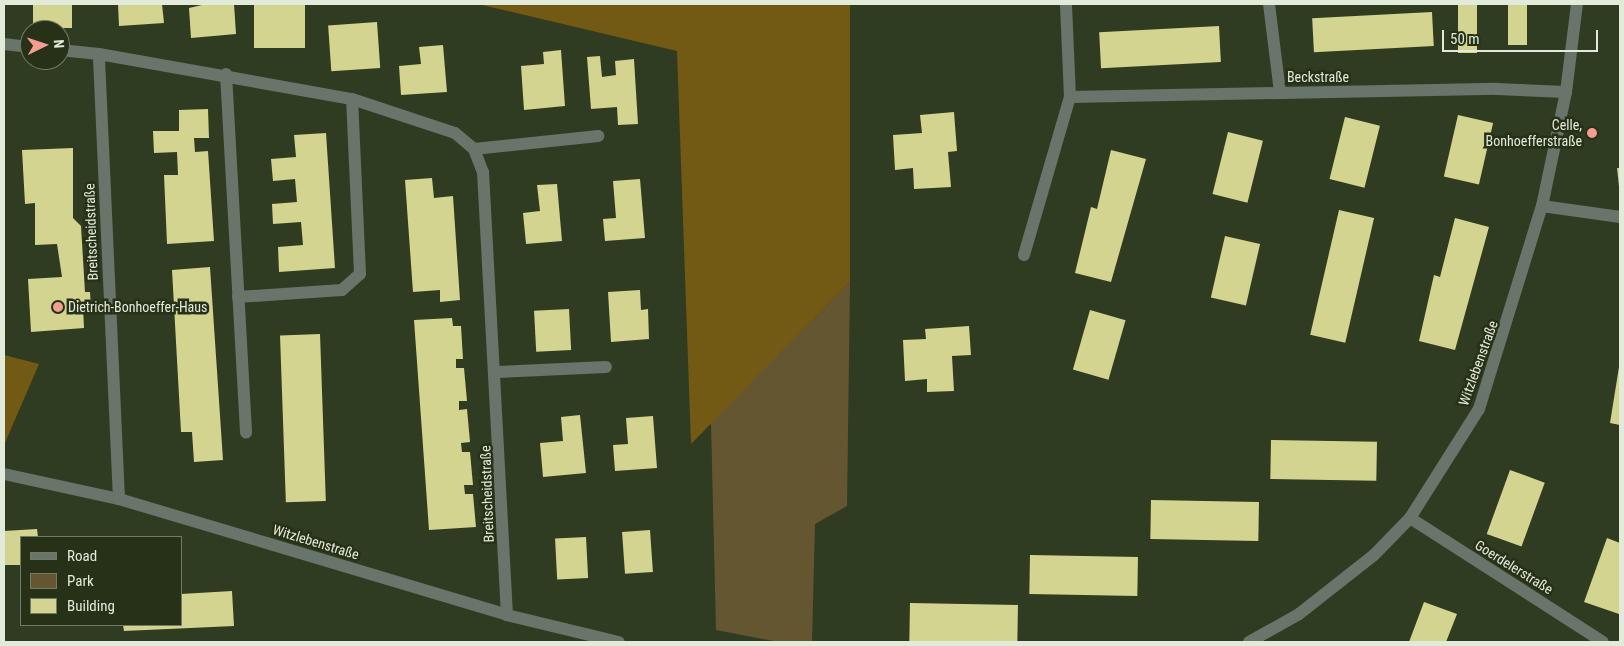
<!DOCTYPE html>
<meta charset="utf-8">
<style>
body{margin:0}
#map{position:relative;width:1624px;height:646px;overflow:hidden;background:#303c21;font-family:"Roboto Condensed",sans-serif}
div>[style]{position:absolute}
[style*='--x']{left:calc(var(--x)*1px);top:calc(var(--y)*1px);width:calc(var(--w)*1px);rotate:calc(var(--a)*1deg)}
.green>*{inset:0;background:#655632}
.forest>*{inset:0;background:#725a15}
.building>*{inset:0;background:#d3d48f;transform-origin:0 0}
.minor>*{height:12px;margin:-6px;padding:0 6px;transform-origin:6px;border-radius:6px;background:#69746a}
.dots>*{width:14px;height:14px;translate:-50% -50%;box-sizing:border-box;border:2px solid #263117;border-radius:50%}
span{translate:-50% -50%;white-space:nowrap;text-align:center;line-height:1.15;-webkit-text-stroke:5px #263117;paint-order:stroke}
.street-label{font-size:14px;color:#e2eada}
.poi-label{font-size:14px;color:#e2eada}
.right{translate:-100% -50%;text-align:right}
.left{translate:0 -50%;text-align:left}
.frame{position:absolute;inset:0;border:5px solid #e2eada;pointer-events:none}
.legend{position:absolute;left:20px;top:536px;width:162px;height:90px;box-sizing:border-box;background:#263117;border:1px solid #717b65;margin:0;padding:6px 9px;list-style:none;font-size:15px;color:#e2eada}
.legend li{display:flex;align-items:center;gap:10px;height:25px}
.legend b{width:25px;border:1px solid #717b65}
.north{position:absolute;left:20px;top:20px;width:50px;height:50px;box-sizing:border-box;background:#263117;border:1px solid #717b65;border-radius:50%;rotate:86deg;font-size:14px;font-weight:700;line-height:20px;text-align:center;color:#e2eada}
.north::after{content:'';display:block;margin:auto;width:18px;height:22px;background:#f59d90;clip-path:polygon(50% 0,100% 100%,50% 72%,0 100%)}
.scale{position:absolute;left:1442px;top:30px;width:156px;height:22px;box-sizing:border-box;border:2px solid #e2eada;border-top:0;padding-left:6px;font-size:15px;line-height:18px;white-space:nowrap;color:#e2eada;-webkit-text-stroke:4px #263117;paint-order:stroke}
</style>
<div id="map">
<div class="green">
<i style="clip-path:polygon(850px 282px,847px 506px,815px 524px,812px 642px,779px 642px,716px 630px,711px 423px)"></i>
</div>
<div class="forest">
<i style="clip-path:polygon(478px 4px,850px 4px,850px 282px,691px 444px,677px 51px)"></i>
<i style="clip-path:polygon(4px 355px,39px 364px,4px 445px)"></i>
</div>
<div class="building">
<i style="left:33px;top:4px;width:39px;height:24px"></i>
<i style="clip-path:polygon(118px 4px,162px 4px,164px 23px,119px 26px)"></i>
<i style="clip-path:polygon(206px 4px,234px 4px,236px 34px,191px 38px,189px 8px)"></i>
<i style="left:254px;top:4px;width:51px;height:44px"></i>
<i style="left:1458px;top:4px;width:19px;height:49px"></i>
<i style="left:1508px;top:4px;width:19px;height:41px"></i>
<i style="left:1432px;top:12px;width:34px;height:120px;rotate:87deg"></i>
<i style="left:377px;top:22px;width:46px;height:49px;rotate:86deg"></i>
<i style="left:1219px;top:26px;width:36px;height:120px;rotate:87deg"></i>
<i style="clip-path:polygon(443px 45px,447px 92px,401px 95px,399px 66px,421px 64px,419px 47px)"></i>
<i style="clip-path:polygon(561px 50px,565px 106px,524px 110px,521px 66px,544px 64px,543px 52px)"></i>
<i style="clip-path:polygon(600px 56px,602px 77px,616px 75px,615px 61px,634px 59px,638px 124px,618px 125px,617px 107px,591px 109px,587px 57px)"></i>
<i style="clip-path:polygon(208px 109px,209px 138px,194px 138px,195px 152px,208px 151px,214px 241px,167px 244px,164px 175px,178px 175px,177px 152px,154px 153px,153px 131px,179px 131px,179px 110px)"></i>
<i style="clip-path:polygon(954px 112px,957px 151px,948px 152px,951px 187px,914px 189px,913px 168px,895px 170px,893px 135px,922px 133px,920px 115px)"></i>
<i style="left:1458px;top:115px;width:36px;height:63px;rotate:13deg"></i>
<i style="left:1345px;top:117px;width:36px;height:64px;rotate:14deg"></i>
<i style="left:1228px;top:132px;width:36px;height:64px;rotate:14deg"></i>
<i style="clip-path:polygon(326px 133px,335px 268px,279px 272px,278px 247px,303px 245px,301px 222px,273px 224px,272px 204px,297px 202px,295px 179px,273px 181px,271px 159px,296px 157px,294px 135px)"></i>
<i style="clip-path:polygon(73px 148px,73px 218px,81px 226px,85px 292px,90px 292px,91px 307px,83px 307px,84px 328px,31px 332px,28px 279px,62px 277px,57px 244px,35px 245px,35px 203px,25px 204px,22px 150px)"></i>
<i style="clip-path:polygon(1111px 150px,1146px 159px,1111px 282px,1075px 273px,1091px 207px,1097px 209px)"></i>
<i style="clip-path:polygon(1617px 168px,1620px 168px,1620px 186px,1619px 186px)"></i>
<i style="clip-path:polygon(432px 178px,434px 198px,453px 196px,460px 300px,440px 302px,440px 290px,413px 292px,405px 180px)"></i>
<i style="clip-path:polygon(640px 179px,645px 238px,605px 241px,603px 219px,616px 218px,613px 181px)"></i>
<i style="clip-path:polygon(557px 184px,562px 241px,526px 244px,523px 213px,540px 211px,537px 185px)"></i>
<i style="left:1339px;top:210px;width:36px;height:128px;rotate:13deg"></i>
<i style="clip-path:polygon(1455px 218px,1489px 227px,1455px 350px,1419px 341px,1434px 275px,1440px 277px)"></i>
<i style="left:1225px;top:236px;width:36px;height:63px;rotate:13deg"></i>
<i style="clip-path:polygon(210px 267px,223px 460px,194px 462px,192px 432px,181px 432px,172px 270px)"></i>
<i style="clip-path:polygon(640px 290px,641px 310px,648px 309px,649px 339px,611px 342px,608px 292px)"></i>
<i style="left:569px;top:309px;width:41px;height:35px;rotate:87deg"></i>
<i style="left:1090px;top:310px;width:37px;height:62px;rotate:16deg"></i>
<i style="clip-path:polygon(452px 318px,453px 326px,461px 326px,463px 359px,456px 359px,456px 368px,464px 368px,467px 401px,459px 401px,459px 410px,467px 409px,470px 442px,461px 443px,462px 452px,470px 452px,473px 485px,464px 485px,465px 494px,473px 494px,476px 527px,429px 530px,414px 320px)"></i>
<i style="clip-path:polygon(969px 326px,971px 355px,952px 356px,954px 391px,927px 392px,927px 379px,905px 381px,903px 340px,926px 339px,925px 329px)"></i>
<i style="left:320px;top:334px;width:167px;height:40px;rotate:88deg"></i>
<i style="clip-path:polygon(1619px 367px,1620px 367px,1620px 425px,1610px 423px)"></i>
<i style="clip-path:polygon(580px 415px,586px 473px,543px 477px,540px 443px,563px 441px,561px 417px)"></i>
<i style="clip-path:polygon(653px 416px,657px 468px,615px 471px,613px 445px,628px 444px,626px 418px)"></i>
<i style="left:1271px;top:440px;width:106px;height:39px;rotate:1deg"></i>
<i style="left:1510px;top:470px;width:37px;height:68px;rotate:20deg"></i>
<i style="left:1151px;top:500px;width:108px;height:39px;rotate:1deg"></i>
<i style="clip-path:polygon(37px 529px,38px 537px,21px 537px,21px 565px,4px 565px,4px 531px)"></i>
<i style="left:650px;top:530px;width:42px;height:28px;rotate:86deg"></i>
<i style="left:586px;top:537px;width:41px;height:31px;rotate:87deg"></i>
<i style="clip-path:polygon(1607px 538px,1620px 543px,1619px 614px,1584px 602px)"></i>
<i style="left:1030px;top:555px;width:108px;height:39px;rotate:1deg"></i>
<i style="clip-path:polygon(232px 591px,234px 626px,124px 631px,123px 625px,181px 625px,181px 594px)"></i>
<i style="clip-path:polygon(1424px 602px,1457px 614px,1446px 642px,1409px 642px)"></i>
<i style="left:910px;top:603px;width:108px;height:38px;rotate:1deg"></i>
</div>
<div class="minor">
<i style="--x:1269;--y:4;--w:89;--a:82.9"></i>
<i style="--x:4;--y:44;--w:26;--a:7"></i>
<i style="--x:60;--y:50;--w:39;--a:6"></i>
<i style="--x:226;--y:74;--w:359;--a:86.8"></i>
<i style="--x:1070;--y:97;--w:427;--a:-1.1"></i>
<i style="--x:1497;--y:89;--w:69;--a:2.5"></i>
<i style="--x:474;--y:149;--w:125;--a:-6"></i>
<i style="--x:1542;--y:206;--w:79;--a:8"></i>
<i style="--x:1024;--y:255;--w:165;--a:-73.8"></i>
<i style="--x:1070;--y:97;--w:93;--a:-92.5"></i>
<i style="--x:238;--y:297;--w:104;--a:-3.9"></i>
<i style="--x:342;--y:290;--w:24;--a:-42"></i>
<i style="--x:360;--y:274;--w:175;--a:-92.6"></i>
<i style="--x:497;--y:372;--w:109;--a:-2.6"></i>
<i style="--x:4;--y:474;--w:118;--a:12.3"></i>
<i style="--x:119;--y:499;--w:405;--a:16.6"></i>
<i style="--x:507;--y:615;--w:115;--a:13.6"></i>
<i style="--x:119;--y:499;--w:445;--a:-92.6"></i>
<i style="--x:99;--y:54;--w:257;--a:10.1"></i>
<i style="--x:352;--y:99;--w:108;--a:18.3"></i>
<i style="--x:455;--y:133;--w:25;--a:40"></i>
<i style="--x:474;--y:149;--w:25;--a:69"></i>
<i style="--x:483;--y:172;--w:444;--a:86.9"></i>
<i style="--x:1410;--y:518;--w:229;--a:32.7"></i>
<i style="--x:1249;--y:642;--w:57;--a:-29.2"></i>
<i style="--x:1299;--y:614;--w:95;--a:-38.2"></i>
<i style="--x:1374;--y:555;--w:52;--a:-45.8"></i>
<i style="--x:1410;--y:518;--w:129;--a:-57.7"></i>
<i style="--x:1479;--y:409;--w:213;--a:-72.8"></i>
<i style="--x:1542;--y:206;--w:116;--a:-78.1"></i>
<i style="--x:1566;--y:92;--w:89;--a:-82.9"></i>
</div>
<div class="dots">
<i style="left:1592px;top:133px;background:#f59d90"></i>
<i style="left:58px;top:307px;background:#f59d90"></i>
</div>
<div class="street-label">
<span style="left:1318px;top:77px">Beckstraße</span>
<span style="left:91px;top:232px;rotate:-92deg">Breitscheidstraße</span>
<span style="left:1478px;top:363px;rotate:-70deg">Witzlebenstraße</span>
<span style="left:487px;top:494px;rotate:-92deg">Breitscheidstraße</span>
<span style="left:316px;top:542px;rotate:17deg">Witzlebenstraße</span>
<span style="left:1514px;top:567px;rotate:32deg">Goerdelerstraße</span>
</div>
<div class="poi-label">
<span class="right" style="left:1582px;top:133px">Celle,<br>Bonhoefferstraße</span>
<span class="left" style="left:68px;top:307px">Dietrich-Bonhoeffer-Haus</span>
</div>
<div class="frame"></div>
<ul class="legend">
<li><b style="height:6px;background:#69746a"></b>Road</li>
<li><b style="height:14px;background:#655632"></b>Park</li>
<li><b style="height:14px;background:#d3d48f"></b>Building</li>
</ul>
<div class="north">N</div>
<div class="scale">50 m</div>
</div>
